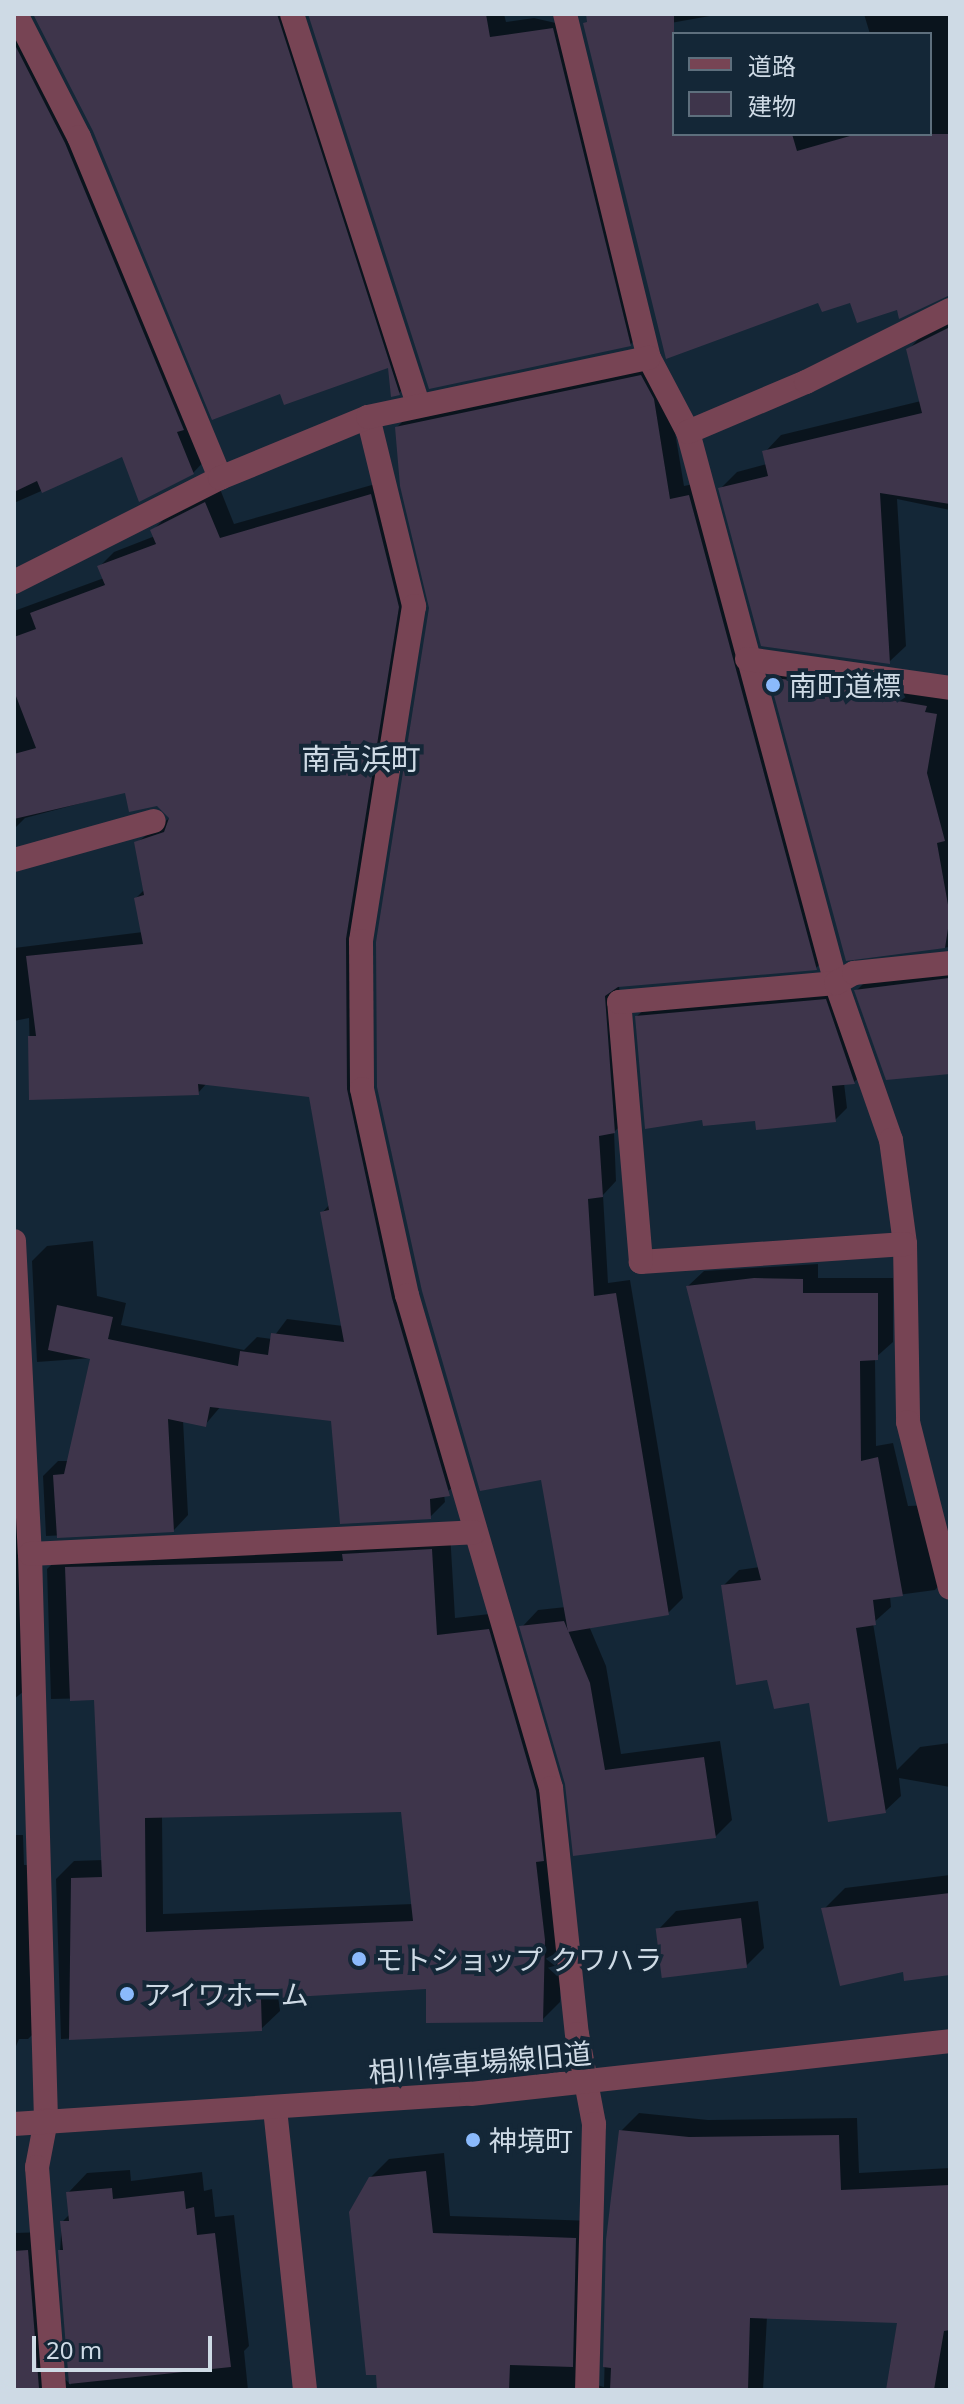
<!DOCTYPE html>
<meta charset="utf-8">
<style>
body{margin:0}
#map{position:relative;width:964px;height:2404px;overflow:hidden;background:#142737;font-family:"Noto Sans","Noto Sans JP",sans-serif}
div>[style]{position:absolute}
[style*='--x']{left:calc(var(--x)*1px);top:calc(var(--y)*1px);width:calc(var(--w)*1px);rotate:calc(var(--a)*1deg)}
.shadow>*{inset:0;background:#0007}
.building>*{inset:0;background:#3e354b;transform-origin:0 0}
.minor>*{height:24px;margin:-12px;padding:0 12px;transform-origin:12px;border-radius:12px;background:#774454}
.dots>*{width:22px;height:22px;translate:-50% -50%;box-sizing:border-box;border:4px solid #142737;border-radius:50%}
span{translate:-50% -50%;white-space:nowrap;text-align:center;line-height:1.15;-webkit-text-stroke:8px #142737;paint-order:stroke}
.poi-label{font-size:28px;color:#cedae5}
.left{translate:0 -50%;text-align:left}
.street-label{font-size:28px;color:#cedae5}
.neighbourhood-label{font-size:30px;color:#cedae5}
.frame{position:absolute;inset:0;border:16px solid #cedae5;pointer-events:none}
.legend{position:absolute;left:672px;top:32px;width:260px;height:104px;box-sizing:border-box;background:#142737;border:2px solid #5e6f7d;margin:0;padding:10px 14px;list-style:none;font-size:24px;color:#cedae5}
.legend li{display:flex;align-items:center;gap:16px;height:40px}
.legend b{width:40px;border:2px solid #5e6f7d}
.scale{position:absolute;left:32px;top:2336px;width:180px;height:36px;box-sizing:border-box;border:4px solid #cedae5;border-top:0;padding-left:10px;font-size:24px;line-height:28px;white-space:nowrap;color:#cedae5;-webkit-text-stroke:6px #142737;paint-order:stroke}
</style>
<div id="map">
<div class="shadow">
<i style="clip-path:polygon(14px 14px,209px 456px,193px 473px,123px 455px,14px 503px)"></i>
<i style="clip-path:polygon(35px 14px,298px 14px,415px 377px,399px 393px,390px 365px,282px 392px,94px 129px)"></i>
<i style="clip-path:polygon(310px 14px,504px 14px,506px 22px,534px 18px,573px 27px,646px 328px,630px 345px)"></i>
<i style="clip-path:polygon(588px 14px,721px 14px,609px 34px)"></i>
<i style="clip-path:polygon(864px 14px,950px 14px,950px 293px,899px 308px,819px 300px,668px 356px,674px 51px,674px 134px,930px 134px,930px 34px,870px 34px)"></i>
<i style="clip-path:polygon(950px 320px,950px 510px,897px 499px,906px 646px,889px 662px,721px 488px,737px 472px,767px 464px,765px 452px,781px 435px,921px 401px,909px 349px,925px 332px)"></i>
<i style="clip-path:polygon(655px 362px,667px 384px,684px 486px,703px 482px,830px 954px,816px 968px,619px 985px,629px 1117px,614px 1132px,616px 1181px,603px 1195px,608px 1283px,630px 1280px,683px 1598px,668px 1613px,589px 1626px,606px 1666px,621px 1754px,720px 1741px,732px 1820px,716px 1836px,567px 1783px,522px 1627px,538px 1610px,566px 1607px,431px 608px,397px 427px,411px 413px)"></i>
<i style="clip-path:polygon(386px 481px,413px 591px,360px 923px,361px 1074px,464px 1479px,444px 1494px,445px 1502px,430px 1517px,333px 1420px,221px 1406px,205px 1425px,183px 1420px,188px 1515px,174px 1530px,46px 1536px,43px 1476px,58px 1461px,69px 1461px,92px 1358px,37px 1362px,32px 1261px,47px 1246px,93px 1241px,97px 1296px,126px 1303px,121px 1325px,244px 1350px,257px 1337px,272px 1339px,287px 1319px,343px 1326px,322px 1213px,330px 1204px,311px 1095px,207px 1083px,198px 1093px,31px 1098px,29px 1018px,14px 1021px,14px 948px,143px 932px,136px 898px,145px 889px,136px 843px,171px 817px,158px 804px,127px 791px,25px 818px,14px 829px,14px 611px,104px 578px,100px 566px,114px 552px,155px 536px,153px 530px,167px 516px,220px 489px,234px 524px)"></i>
<i style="clip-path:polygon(788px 662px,950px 691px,950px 947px,847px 958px,772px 678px)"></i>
<i style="clip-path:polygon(950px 964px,950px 1072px,887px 1078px,857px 990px,873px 974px)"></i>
<i style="clip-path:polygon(837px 989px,866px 1071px,854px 1082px,844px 1083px,847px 1108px,835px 1120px,757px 1119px,637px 1016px,649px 1005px)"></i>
<i style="clip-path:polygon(818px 1264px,818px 1278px,893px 1278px,893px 1342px,875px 1358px,876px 1446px,893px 1443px,908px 1506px,933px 1505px,950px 1574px,935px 1590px,890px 1596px,891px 1607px,873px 1623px,897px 1770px,920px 1747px,950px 1743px,950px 1787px,899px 1778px,901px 1796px,885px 1811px,811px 1701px,768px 1677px,723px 1586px,739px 1570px,760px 1567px,688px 1286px,704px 1271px)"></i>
<i style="clip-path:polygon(14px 1463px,33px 1684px,14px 1699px)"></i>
<i style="clip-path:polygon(evenodd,450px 1532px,455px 1618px,507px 1612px,554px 1772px,562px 1920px,560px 2002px,542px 2020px,428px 1986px,279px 1996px,280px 2011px,261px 2029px,61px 2039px,56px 1879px,74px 1861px,103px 1860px,96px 1698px,51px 1699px,47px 1569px,66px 1551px,450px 1532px,402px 1810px,413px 1904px,163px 1914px,162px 1816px,402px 1810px)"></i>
<i style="clip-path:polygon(14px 1835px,23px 1835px,24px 1865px,38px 1865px,43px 2024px,28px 2039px,19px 2039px,14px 2051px)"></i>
<i style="clip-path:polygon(950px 1875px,950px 1973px,904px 1969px,824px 1909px,845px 1888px)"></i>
<i style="clip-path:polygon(758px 1901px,764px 1948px,746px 1966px,659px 1929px,676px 1911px)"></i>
<i style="clip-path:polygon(639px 2113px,708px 2120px,857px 2118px,859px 2173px,950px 2168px,950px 2390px,887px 2390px,899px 2321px,767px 2317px,763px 2390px,379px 2390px,370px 2178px,389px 2159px,444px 2153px,450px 2216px,593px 2221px,597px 2385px,604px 2387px,608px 2240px,621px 2131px)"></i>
<i style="clip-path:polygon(130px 2170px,131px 2181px,202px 2172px,204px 2191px,212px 2189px,215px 2217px,234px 2215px,249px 2346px,244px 2351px,248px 2390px,14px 2390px,14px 2233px,47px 2232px,57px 2371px,71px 2385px,60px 2251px,62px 2222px,70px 2214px,68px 2193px,87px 2173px)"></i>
</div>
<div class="building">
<i style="clip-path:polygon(33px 14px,277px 14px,400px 395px,391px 397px,388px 368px,284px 405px,280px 394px,212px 420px,93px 131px)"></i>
<i style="clip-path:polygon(308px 14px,486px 14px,490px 37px,553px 28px,631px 346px,429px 389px)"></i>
<i style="clip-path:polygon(586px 14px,674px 14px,674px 134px,792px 134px,797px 151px,857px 134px,950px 134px,950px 295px,899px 319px,897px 310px,857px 323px,850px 303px,822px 312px,818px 303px,666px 359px,583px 23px,587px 22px)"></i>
<i style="clip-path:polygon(14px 43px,65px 143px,184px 430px,177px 432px,194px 474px,139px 502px,122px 457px,42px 493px,37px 481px,14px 492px)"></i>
<i style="clip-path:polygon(950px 327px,950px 504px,880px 493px,890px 664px,761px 646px,718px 488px,768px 476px,762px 451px,922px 413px,906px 349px)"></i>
<i style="clip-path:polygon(641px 375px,654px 399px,670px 499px,689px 495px,817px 970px,618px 987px,605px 996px,615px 1133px,599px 1136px,603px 1197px,588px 1199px,594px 1296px,616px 1293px,669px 1615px,568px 1632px,541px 1480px,480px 1491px,422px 1291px,377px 1087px,376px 942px,429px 608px,400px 486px,395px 427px)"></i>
<i style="clip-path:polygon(371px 494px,399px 607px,346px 939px,347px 1089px,392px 1298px,450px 1496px,430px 1499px,431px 1519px,340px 1524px,331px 1421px,210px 1407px,206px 1427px,168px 1419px,174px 1532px,57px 1538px,53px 1475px,64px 1474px,90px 1359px,48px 1350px,57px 1305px,113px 1317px,108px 1339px,238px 1366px,240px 1351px,268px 1355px,271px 1333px,344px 1342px,320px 1212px,329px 1210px,309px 1097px,198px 1084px,199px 1095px,29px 1100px,28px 1036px,36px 1036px,26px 956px,143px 944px,134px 898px,144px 895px,134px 842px,164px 832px,169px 818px,157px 806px,129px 812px,125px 793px,14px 819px,14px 754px,36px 748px,14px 691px,14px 637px,36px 629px,30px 613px,105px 585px,97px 566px,156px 544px,150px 530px,205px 502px,220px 538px)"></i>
<i style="clip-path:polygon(769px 677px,892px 695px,892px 700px,927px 706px,925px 712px,937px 714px,927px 773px,945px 841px,937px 843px,950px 916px,945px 948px,846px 961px)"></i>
<i style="clip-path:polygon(949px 978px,950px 1074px,886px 1080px,854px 990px)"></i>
<i style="clip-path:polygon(826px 999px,855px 1084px,832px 1086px,836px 1122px,756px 1130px,755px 1121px,703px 1126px,702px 1120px,645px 1129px,635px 1016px)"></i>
<i style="clip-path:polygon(754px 1278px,803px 1279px,803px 1293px,878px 1293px,878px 1360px,860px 1361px,861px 1461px,878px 1457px,903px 1596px,873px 1600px,876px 1625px,856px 1628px,886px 1813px,828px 1822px,809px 1703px,774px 1709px,767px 1680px,736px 1685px,721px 1585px,761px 1580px,686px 1286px)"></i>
<i style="clip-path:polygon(evenodd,432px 1549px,437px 1635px,489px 1629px,536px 1791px,544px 1861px,536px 1862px,545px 1940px,543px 2022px,426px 2023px,426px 1989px,261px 1999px,262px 2031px,69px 2040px,71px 1878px,102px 1877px,94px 1700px,70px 1701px,65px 1567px,343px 1561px,342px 1554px,432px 1549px,401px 1812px,413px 1921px,146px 1932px,145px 1818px,401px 1812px)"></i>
<i style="clip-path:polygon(564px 1621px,590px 1683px,605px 1770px,704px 1757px,716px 1838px,573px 1856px,565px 1784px,519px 1626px)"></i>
<i style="clip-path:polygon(950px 1893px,950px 1975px,904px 1981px,903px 1972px,840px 1986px,821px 1908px)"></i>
<i style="left:741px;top:1918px;width:50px;height:86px;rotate:83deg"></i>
<i style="clip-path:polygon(619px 2130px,689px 2137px,839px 2135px,841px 2190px,950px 2185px,950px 2330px,944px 2331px,934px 2390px,886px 2390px,897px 2323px,750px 2318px,748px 2390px,610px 2390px,611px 2368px,603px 2367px,606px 2240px)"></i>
<i style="clip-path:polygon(426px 2171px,433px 2233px,576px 2238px,573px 2367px,510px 2365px,509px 2390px,377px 2390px,376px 2375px,366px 2375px,349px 2212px,369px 2177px)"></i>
<i style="clip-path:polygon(112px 2188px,113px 2199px,184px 2191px,186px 2209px,194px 2207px,197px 2235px,215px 2233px,231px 2367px,69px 2384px,58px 2250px,63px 2250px,60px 2221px,69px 2221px,66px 2192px)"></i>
<i style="clip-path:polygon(28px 2250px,39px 2388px,14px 2390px,14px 2251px)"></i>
</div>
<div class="minor">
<i style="--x:16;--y:14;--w:138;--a:62.9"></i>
<i style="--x:79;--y:137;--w:369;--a:67.5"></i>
<i style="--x:292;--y:14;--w:409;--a:72.1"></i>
<i style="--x:565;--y:14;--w:354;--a:76.3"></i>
<i style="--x:649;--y:358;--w:84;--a:62.2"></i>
<i style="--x:688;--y:432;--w:571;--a:74.97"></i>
<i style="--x:836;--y:983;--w:166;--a:70.7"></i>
<i style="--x:891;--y:1140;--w:105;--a:82.3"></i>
<i style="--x:905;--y:1244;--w:178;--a:89"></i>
<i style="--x:908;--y:1422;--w:171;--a:75.8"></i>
<i style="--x:368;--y:417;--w:195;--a:76.3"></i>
<i style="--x:414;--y:606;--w:339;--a:99"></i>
<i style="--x:361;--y:941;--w:148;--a:89.6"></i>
<i style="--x:362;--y:1089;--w:211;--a:77.7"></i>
<i style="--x:407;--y:1295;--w:514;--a:73.72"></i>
<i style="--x:551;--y:1788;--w:247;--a:84"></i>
<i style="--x:577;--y:2034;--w:92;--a:79.3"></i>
<i style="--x:594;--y:2124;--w:266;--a:91.5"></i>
<i style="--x:688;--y:432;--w:128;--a:-23"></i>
<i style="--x:806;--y:382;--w:161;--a:-26.6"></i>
<i style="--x:14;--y:582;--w:231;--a:-26.8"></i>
<i style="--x:220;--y:478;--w:160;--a:-22.4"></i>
<i style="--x:368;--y:417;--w:287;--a:-11.9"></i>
<i style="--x:747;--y:659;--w:205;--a:8.1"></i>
<i style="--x:14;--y:860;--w:145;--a:-15.6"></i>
<i style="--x:14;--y:1241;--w:313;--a:87.1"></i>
<i style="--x:30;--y:1554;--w:566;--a:88.38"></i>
<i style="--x:46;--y:2120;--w:48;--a:100.8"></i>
<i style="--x:37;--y:2167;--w:224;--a:85.6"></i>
<i style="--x:905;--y:1244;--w:265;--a:176.1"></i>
<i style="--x:641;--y:1262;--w:261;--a:-94.8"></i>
<i style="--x:619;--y:1002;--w:218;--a:-5"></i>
<i style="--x:836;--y:983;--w:21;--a:-29"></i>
<i style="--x:854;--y:973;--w:97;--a:-5.9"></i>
<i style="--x:30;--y:1554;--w:445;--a:-2.8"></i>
<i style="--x:275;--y:2109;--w:283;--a:83.9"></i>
<i style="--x:14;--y:2124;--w:458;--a:-3.8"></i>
<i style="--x:471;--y:2094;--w:482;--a:-6.3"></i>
</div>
<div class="dots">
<i style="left:773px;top:685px;background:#8bbafc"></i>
<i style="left:359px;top:1959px;background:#8bbafc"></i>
<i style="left:127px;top:1994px;background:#8bbafc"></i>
<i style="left:473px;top:2140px;background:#8bbafc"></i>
</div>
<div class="poi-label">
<span class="left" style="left:789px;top:685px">南町道標</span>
<span class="left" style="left:375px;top:1959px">モトショップ クワハラ</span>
<span class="left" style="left:143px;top:1994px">アイワホーム</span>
<span class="left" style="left:489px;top:2140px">神境町</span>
</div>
<div class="street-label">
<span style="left:480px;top:2062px;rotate:-5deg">相川停車場線旧道</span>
</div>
<div class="neighbourhood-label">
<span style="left:361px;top:759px">南高浜町</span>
</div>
<div class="frame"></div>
<ul class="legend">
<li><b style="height:10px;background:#774454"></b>道路</li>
<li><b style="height:22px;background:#3e354b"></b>建物</li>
</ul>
<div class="scale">20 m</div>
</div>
